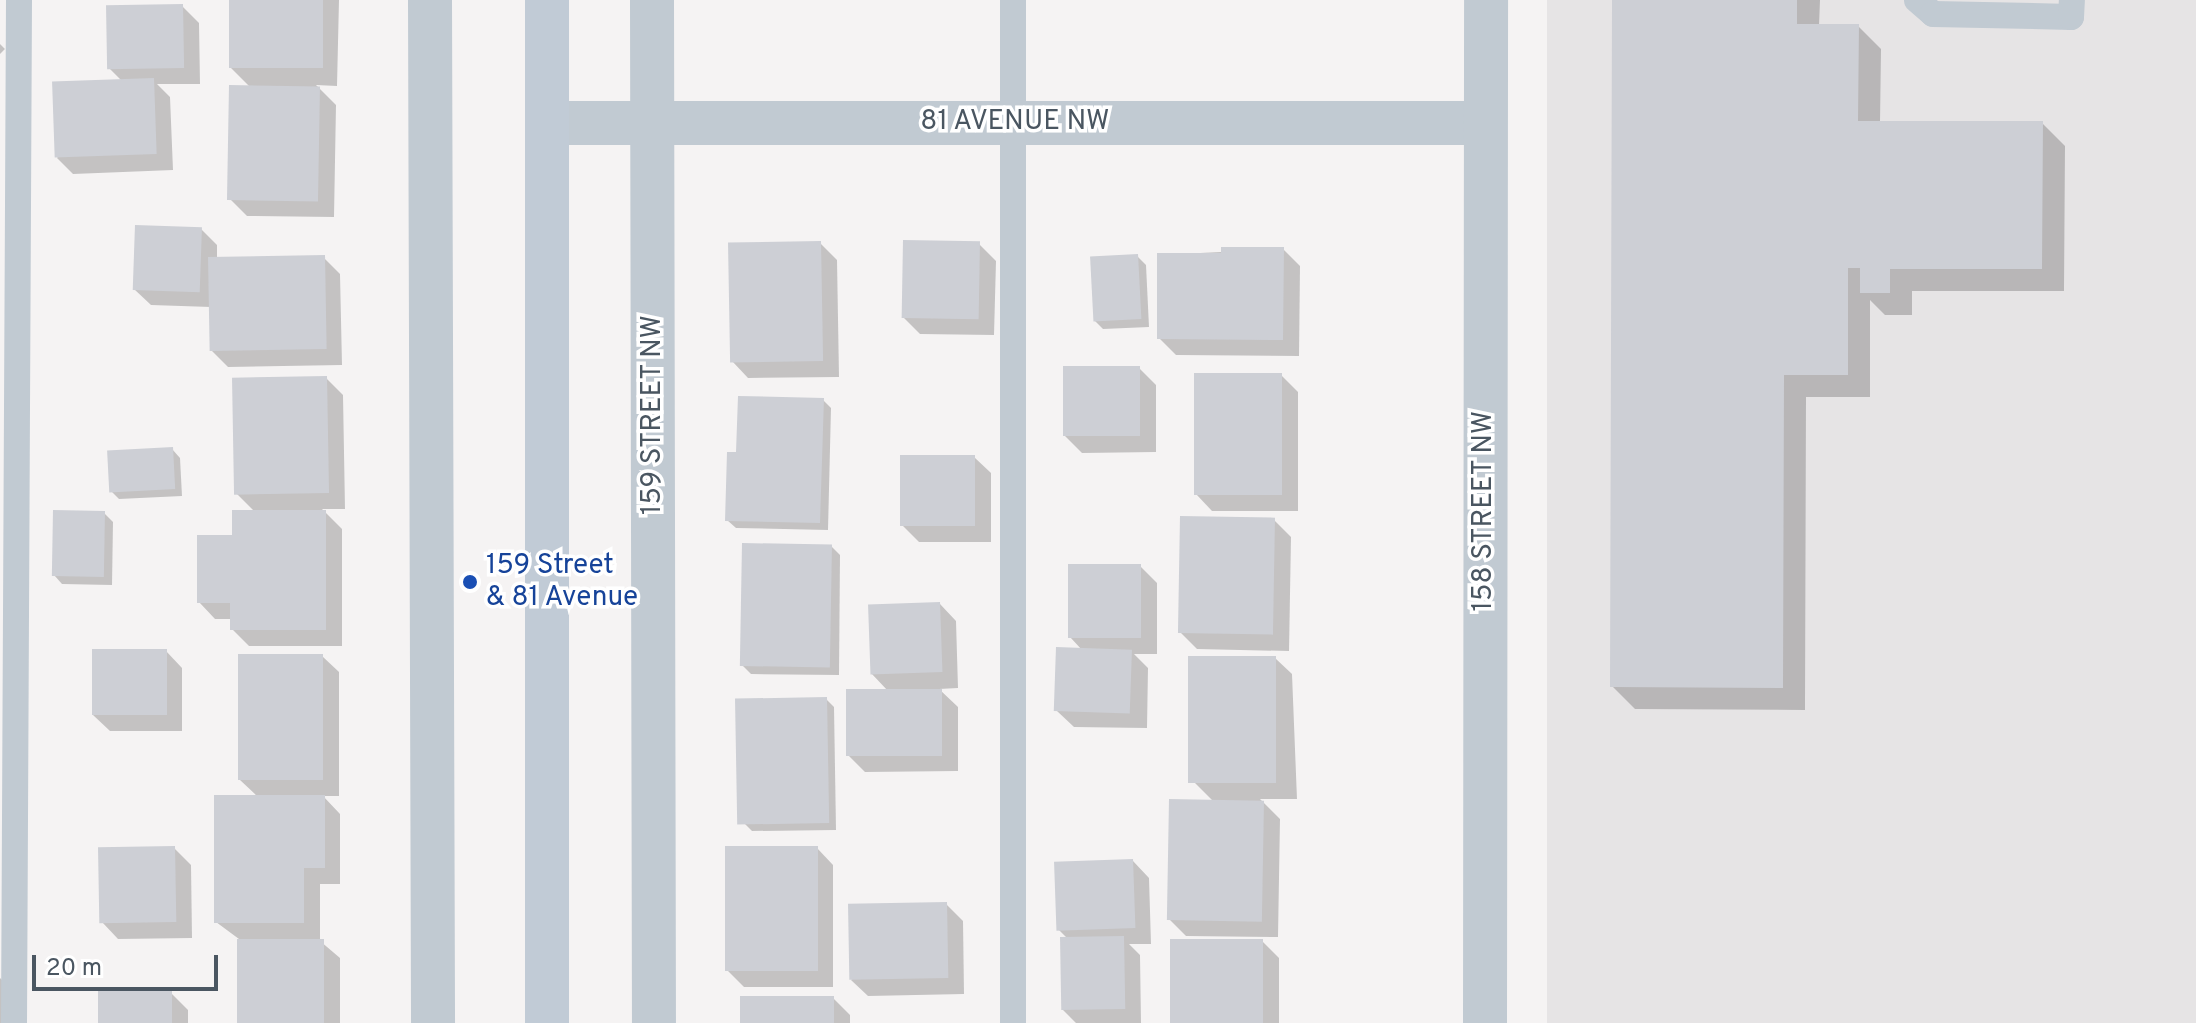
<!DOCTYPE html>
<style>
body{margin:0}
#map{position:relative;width:2196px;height:1023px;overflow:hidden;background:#f5f3f3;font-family:Overpass,sans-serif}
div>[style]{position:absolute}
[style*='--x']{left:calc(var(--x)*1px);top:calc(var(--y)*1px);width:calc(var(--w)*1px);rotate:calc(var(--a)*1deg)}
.education>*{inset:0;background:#e6e4e5;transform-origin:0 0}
.shadow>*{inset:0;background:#0003;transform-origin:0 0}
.building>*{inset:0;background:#cdcfd5;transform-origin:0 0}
.service>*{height:26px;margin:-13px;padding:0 13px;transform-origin:13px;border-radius:13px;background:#c1cad2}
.minor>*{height:44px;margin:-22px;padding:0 22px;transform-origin:22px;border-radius:22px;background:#c1cad2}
.secondary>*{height:44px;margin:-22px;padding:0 22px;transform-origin:22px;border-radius:22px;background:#c1cbd6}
.dots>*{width:22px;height:22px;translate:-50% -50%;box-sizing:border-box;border:4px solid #fff;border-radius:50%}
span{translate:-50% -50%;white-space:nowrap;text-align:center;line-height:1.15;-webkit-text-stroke:7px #fff;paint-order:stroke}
.street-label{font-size:28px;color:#4a5661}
.transit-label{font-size:28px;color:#164399}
.left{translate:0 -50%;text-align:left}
.scale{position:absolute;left:32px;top:955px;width:186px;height:36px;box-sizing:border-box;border:4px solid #4a5661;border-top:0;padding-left:10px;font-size:24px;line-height:28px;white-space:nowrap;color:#4a5661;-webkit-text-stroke:6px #fff;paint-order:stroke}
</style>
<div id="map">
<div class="education">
<i style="left:1547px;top:0;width:649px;height:1023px"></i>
</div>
<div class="shadow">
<i style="clip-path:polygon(231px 0,339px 0,337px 86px,316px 85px,336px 105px,334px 217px,247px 216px,230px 199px,251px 88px,230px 67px)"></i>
<i style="clip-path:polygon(1614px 0,1820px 0,1819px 26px,1858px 26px,1881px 49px,1880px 123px,2042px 123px,2065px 146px,2064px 291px,1912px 291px,1912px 315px,1885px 315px,1870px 300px,1870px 397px,1806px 397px,1805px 710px,1635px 709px,1612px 686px)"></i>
<i style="clip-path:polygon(182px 6px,199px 23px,200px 84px,157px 84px,170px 97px,173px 170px,73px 174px,57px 158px,122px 81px,109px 68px)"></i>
<i style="left:0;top:44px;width:7px;height:77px;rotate:45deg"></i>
<i style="clip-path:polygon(201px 229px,217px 245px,217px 259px,324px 258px,340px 274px,342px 365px,228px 367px,212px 351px,211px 307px,151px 305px,134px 289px)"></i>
<i style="clip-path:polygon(820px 243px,837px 260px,839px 377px,748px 378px,732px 361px)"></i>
<i style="clip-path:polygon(979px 244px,996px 261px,994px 335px,920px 334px,904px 318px)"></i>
<i style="clip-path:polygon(1283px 249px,1300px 266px,1299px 356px,1176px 355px,1159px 338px,1159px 255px)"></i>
<i style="clip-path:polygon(1138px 257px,1146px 265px,1149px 327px,1103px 329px,1095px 321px)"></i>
<i style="clip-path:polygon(1139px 368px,1156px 385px,1156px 452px,1082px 453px,1065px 436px)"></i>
<i style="clip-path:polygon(1281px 375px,1298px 392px,1298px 511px,1212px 511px,1196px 494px)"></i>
<i style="clip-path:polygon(326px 378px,343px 395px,345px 509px,322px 509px,342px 529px,342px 646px,249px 646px,232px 629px,232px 619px,215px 619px,199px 602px,234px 537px,255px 512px,236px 493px)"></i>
<i style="clip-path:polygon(823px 400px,831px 408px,828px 530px,736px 528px,727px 520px,738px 454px)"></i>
<i style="clip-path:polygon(172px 449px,180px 458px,182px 496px,119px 499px,111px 491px)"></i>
<i style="clip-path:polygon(974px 457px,991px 473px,991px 542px,919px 542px,902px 525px)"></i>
<i style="clip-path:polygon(104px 513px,113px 522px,112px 585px,62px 584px,54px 575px)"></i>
<i style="clip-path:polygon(1274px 520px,1291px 537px,1289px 651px,1197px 649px,1180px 632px)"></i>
<i style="clip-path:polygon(831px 546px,840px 555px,839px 675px,751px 674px,742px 665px)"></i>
<i style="clip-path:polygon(1140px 566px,1157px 583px,1157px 654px,1134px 654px,1148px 668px,1147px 728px,1074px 727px,1057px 711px,1082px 650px,1070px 637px)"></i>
<i style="clip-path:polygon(940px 604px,956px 621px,958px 688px,939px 689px,958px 707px,958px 771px,865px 772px,848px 755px,888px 691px,871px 673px)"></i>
<i style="clip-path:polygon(166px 651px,182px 668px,182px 731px,110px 731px,93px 715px)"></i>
<i style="clip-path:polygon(322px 656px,339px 672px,339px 796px,323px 796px,340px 814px,340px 884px,320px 884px,320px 941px,340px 958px,340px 1023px,240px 1023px,239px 939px,216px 922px,258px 797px,240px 780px)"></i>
<i style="clip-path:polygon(1190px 658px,1275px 658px,1292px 674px,1297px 799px,1260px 799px,1280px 819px,1278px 937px,1186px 936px,1169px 919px,1214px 802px,1194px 782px)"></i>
<i style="clip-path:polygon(826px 699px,834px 707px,836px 830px,752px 831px,744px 823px)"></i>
<i style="clip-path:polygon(174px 848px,191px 865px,192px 938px,118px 939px,102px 922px)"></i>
<i style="clip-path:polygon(817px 848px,833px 865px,833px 987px,744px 987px,727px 970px)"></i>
<i style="clip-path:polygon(1133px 861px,1149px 878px,1151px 944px,1129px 944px,1140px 955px,1141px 1023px,1076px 1023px,1063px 1010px,1069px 940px,1057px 928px)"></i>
<i style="clip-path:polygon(946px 904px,963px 921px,964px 994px,868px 996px,851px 980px)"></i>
<i style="clip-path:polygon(1262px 941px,1279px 958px,1279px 1023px,1173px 1023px)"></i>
<i style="clip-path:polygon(0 978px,7px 985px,6px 1023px,0 1023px)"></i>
<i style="clip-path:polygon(171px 993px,188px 1010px,188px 1023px,100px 1023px)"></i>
<i style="clip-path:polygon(833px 998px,850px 1015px,850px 1023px,742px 1023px)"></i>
</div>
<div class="building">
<i style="left:229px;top:0;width:94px;height:68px"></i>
<i style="clip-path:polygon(1612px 0,1797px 0,1797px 24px,1859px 24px,1858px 121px,2043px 121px,2042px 269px,1890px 269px,1890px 293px,1860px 293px,1860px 268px,1848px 268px,1848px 375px,1784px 375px,1783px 688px,1610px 687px)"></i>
<i style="left:183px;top:4px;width:64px;height:77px;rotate:89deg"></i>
<i style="left:154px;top:78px;width:76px;height:102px;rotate:88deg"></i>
<i style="left:229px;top:85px;width:91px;height:115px;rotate:1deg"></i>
<i style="left:135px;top:225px;width:67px;height:65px;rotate:2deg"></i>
<i style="left:903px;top:240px;width:77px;height:78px;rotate:1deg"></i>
<i style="left:821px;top:241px;width:120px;height:93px;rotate:89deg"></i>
<i style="clip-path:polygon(1221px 247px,1284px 247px,1283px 340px,1157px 339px,1157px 253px,1221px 253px)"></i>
<i style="left:1138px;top:254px;width:65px;height:48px;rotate:87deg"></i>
<i style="left:325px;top:255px;width:94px;height:117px;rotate:89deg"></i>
<i style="left:1140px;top:366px;width:70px;height:77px;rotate:90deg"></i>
<i style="left:1194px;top:373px;width:88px;height:122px"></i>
<i style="left:327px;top:376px;width:117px;height:95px;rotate:89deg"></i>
<i style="clip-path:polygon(738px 396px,824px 398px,820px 523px,725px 521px,727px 452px,736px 452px)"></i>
<i style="left:173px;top:447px;width:42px;height:66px;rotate:87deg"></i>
<i style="left:900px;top:455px;width:75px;height:71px"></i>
<i style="left:53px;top:510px;width:52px;height:66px;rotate:1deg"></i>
<i style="clip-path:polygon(232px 510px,326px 510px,326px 630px,230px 630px,230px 603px,197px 603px,197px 535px,232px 535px)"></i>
<i style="left:1180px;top:516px;width:95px;height:117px;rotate:1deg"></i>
<i style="left:742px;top:543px;width:90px;height:123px;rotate:1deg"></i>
<i style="left:1068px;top:564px;width:73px;height:74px"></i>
<i style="left:940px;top:602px;width:70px;height:72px;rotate:88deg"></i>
<i style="left:1056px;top:647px;width:76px;height:64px;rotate:2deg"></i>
<i style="left:92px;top:649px;width:75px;height:66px"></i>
<i style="left:238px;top:654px;width:85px;height:126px"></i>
<i style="left:1188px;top:656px;width:88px;height:127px"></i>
<i style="left:846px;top:689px;width:96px;height:67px"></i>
<i style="left:827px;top:697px;width:126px;height:92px;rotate:89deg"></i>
<i style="clip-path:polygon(214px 795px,325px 795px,325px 868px,304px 868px,304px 923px,214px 923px)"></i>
<i style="left:1169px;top:799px;width:95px;height:121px;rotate:1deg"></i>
<i style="left:175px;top:846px;width:76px;height:77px;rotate:89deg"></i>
<i style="left:725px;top:846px;width:93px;height:125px"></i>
<i style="left:1133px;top:859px;width:69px;height:79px;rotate:88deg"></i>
<i style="left:947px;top:902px;width:76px;height:99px;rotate:89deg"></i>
<i style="left:1124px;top:936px;width:73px;height:64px;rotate:89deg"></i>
<i style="left:237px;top:939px;width:87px;height:84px"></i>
<i style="left:1170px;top:939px;width:93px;height:84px"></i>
<i style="left:98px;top:991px;width:74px;height:32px"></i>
<i style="left:740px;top:996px;width:94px;height:27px"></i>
</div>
<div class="service">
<i style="--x:1917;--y:0;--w:21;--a:41"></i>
<i style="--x:1933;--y:14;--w:138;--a:1.2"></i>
<i style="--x:2071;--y:17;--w:17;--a:-87"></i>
<i style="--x:14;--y:1023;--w:1023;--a:-89.72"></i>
<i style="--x:1013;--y:1023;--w:1023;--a:-90"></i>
</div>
<div class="minor">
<i style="--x:430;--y:0;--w:1023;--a:89.83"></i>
<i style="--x:652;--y:0;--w:1023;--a:89.89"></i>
<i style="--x:547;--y:123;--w:936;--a:0"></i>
<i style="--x:1485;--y:1023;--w:1023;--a:-89.94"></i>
</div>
<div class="secondary">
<i style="--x:547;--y:1023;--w:1023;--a:-90"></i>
</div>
<div class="dots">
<i style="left:470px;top:582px;background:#1a4fb4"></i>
</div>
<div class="street-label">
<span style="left:1015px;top:122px">81 AVENUE NW</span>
<span style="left:653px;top:415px;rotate:-90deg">159 STREET NW</span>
<span style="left:1484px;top:511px;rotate:-90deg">158 STREET NW</span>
</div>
<div class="transit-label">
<span class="left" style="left:486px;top:582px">159 Street<br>&amp; 81 Avenue</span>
</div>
<div class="scale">20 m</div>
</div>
